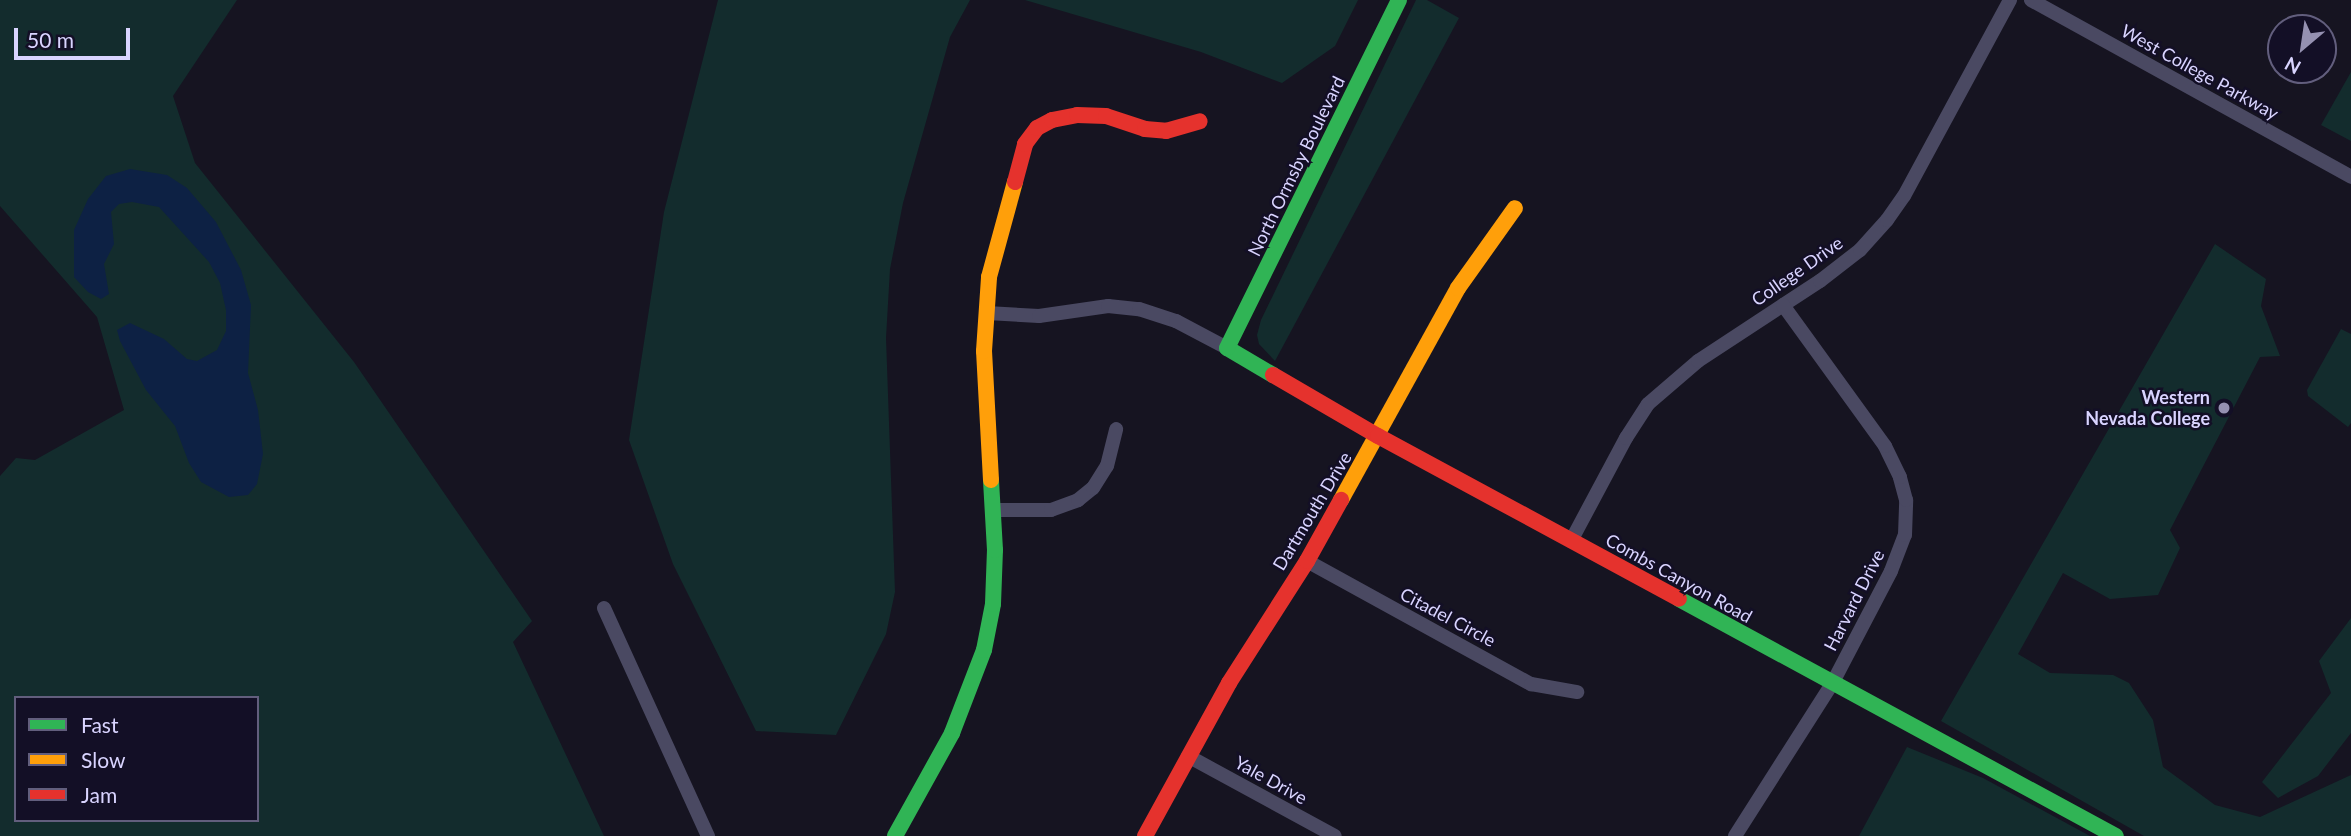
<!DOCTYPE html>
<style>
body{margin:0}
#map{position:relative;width:2351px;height:836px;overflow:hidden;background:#161421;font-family:Lato,sans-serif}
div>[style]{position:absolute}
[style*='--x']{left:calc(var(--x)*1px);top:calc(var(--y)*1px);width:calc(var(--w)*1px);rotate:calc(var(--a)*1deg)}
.green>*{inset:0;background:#132c2d}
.water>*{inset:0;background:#0d2144}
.street>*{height:14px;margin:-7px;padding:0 7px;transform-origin:7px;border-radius:7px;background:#4a4962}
.fast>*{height:16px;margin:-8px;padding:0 8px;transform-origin:8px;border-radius:8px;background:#30b455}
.slow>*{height:16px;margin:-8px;padding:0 8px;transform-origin:8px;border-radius:8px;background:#ff9f0a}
.jam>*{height:16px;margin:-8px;padding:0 8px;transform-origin:8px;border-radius:8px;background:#e5322d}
.dots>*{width:19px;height:19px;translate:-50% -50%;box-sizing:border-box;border:4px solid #130f26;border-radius:50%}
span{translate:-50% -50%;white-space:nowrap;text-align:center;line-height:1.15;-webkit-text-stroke:5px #130f26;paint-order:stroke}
.street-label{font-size:18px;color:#d9d4ff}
.poi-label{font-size:18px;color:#d9d4ff;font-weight:700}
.right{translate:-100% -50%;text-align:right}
.legend{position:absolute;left:14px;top:696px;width:245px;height:126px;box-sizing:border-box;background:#130f26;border:2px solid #625e7d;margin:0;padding:9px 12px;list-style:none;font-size:21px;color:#d9d4ff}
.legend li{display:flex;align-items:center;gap:14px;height:35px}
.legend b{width:35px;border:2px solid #625e7d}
.north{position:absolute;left:2267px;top:14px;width:70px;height:70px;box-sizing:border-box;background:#130f26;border:2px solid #625e7d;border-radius:50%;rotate:209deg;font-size:19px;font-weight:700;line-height:28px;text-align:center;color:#d9d4ff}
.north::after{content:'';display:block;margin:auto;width:24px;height:32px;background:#9591b1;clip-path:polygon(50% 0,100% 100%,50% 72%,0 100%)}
.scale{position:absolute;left:14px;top:28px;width:116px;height:32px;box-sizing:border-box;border:4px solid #d9d4ff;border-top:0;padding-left:9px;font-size:21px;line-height:24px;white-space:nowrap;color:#d9d4ff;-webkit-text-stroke:5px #130f26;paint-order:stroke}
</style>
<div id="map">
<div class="green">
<i style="clip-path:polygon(evenodd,0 0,237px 0,173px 96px,195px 163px,354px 362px,532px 621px,513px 642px,604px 836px,0 836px,0 476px,16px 458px,35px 460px,124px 410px,97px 317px,0 206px,0 0,16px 698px,257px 698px,257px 820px,16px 820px,16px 698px)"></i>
<i style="clip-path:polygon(718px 0,970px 0,950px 37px,903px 203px,890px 269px,886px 338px,895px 592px,886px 634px,836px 735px,756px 731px,673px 564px,629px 440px,664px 212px)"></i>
<i style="clip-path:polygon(1025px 0,1358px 0,1335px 46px,1282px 83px,1201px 52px)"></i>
<i style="clip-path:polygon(1416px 0,1427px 0,1459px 18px,1275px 361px,1259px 344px,1257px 335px,1261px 320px)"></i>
<i style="clip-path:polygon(2351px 72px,2351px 141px,2321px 125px)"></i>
<i style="clip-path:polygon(2215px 244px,2266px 279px,2261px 306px,2280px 356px,2260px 357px,2170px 530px,2180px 548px,2158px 595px,2110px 599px,2063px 573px,2018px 654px,2050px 673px,2113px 675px,2129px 683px,2153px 720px,2163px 767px,2215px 805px,2260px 817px,2351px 775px,2351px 836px,2144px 836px,1941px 721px)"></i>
<i style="clip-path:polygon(2341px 329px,2351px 334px,2351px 423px,2348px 427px,2308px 396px,2307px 390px)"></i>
<i style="clip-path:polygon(2351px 618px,2351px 733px,2318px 776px,2278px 798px,2262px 782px,2331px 693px,2319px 661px)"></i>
<i style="clip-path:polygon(1907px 747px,1983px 778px,2090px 836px,1859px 836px)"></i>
</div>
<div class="water">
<i style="clip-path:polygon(130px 169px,167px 175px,187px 188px,216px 222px,241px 270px,251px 305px,248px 373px,258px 410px,263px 454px,257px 484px,248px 495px,229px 497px,201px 482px,189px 463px,175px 426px,146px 390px,120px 341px,117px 330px,130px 323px,164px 339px,187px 359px,197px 361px,217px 350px,226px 331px,226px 310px,220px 283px,209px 262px,159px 207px,132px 202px,119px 204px,111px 212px,114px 244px,104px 264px,109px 294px,101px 299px,88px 292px,74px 277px,74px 230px,88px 199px,106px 176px)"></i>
</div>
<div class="street">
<i style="--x:2031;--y:0;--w:366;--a:28.9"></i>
<i style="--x:987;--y:313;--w:52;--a:3.3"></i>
<i style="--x:1039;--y:316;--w:70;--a:-8.2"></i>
<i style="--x:1108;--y:306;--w:31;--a:6"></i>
<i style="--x:1139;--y:309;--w:39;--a:18"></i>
<i style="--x:1176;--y:321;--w:58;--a:27.9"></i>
<i style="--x:993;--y:510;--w:58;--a:0"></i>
<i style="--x:1051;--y:510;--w:29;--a:-20"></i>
<i style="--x:1078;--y:500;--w:19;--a:-39"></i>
<i style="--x:1093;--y:488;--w:26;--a:-58"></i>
<i style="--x:1107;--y:466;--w:38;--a:-76"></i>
<i style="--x:1571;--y:541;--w:117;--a:-61.9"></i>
<i style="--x:1626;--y:438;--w:40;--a:-57.1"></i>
<i style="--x:1648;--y:404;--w:66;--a:-40.7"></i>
<i style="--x:1698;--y:361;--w:146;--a:-33.3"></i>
<i style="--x:1820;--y:281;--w:51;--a:-37.8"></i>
<i style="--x:1860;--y:250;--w:40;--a:-48"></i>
<i style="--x:1887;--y:220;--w:29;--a:-55"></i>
<i style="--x:1904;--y:196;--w:223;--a:-61.6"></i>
<i style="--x:1307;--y:561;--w:256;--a:28.8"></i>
<i style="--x:1531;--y:684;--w:47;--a:9.9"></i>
<i style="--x:604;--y:608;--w:251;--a:65.5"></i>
<i style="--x:1188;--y:756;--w:167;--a:28.6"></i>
<i style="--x:1735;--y:836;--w:180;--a:-57.5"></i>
<i style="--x:1832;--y:684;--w:127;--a:-62.4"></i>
<i style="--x:1891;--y:571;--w:39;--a:-69"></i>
<i style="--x:1905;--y:535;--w:35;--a:-88"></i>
<i style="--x:1906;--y:500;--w:24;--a:-105"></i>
<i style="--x:1900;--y:477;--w:34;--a:-116"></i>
<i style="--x:1885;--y:446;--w:174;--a:-125.9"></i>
</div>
<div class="fast">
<i style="--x:1273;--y:375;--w:53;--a:-149.6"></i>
<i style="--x:1227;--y:348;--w:388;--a:-63.7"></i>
<i style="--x:1679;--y:599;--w:497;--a:28.5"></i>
<i style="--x:895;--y:836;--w:118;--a:-61"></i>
<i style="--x:952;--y:733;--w:89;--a:-68.9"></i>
<i style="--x:984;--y:650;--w:47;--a:-78.9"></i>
<i style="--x:993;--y:604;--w:54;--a:-87.9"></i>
<i style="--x:995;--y:550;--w:70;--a:-93.3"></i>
</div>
<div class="slow">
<i style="--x:991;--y:480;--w:129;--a:-93.1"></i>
<i style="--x:984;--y:351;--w:74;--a:-86.1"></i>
<i style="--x:989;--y:277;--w:98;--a:-74.7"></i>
<i style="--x:1341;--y:500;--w:242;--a:-61.1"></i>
<i style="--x:1458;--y:288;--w:98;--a:-54.5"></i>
</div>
<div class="jam">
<i style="--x:1015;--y:182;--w:39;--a:-75"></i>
<i style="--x:1025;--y:144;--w:20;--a:-53"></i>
<i style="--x:1037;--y:128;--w:17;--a:-28"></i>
<i style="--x:1052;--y:120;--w:25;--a:-11"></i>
<i style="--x:1077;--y:115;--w:29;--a:2"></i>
<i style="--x:1106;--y:116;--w:41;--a:18.4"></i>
<i style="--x:1145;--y:129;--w:21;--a:5"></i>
<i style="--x:1166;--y:131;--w:35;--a:-16"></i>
<i style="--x:1273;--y:375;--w:121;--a:30.2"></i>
<i style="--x:1378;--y:436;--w:342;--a:28.4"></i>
<i style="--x:1145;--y:836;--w:175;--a:-61.2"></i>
<i style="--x:1229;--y:683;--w:145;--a:-57.4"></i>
<i style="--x:1307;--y:561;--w:70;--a:-60.9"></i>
</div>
<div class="dots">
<i style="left:2224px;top:408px;background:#9591b1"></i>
</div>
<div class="street-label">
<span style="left:2200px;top:72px;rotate:29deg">West College Parkway</span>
<span style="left:1296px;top:166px;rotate:-64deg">North Ormsby Boulevard</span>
<span style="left:1797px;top:271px;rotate:-35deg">College Drive</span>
<span style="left:1312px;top:511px;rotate:-59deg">Dartmouth Drive</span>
<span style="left:1679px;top:578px;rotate:29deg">Combs Canyon Road</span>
<span style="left:1854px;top:600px;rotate:-63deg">Harvard Drive</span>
<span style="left:1448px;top:617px;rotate:28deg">Citadel Circle</span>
<span style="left:1271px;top:780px;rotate:29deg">Yale Drive</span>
</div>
<div class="poi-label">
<span class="right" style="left:2210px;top:408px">Western<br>Nevada College</span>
</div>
<ul class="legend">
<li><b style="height:9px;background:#30b455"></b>Fast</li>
<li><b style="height:9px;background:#ff9f0a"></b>Slow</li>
<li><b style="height:9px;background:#e5322d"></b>Jam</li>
</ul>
<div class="north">N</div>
<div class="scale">50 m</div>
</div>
